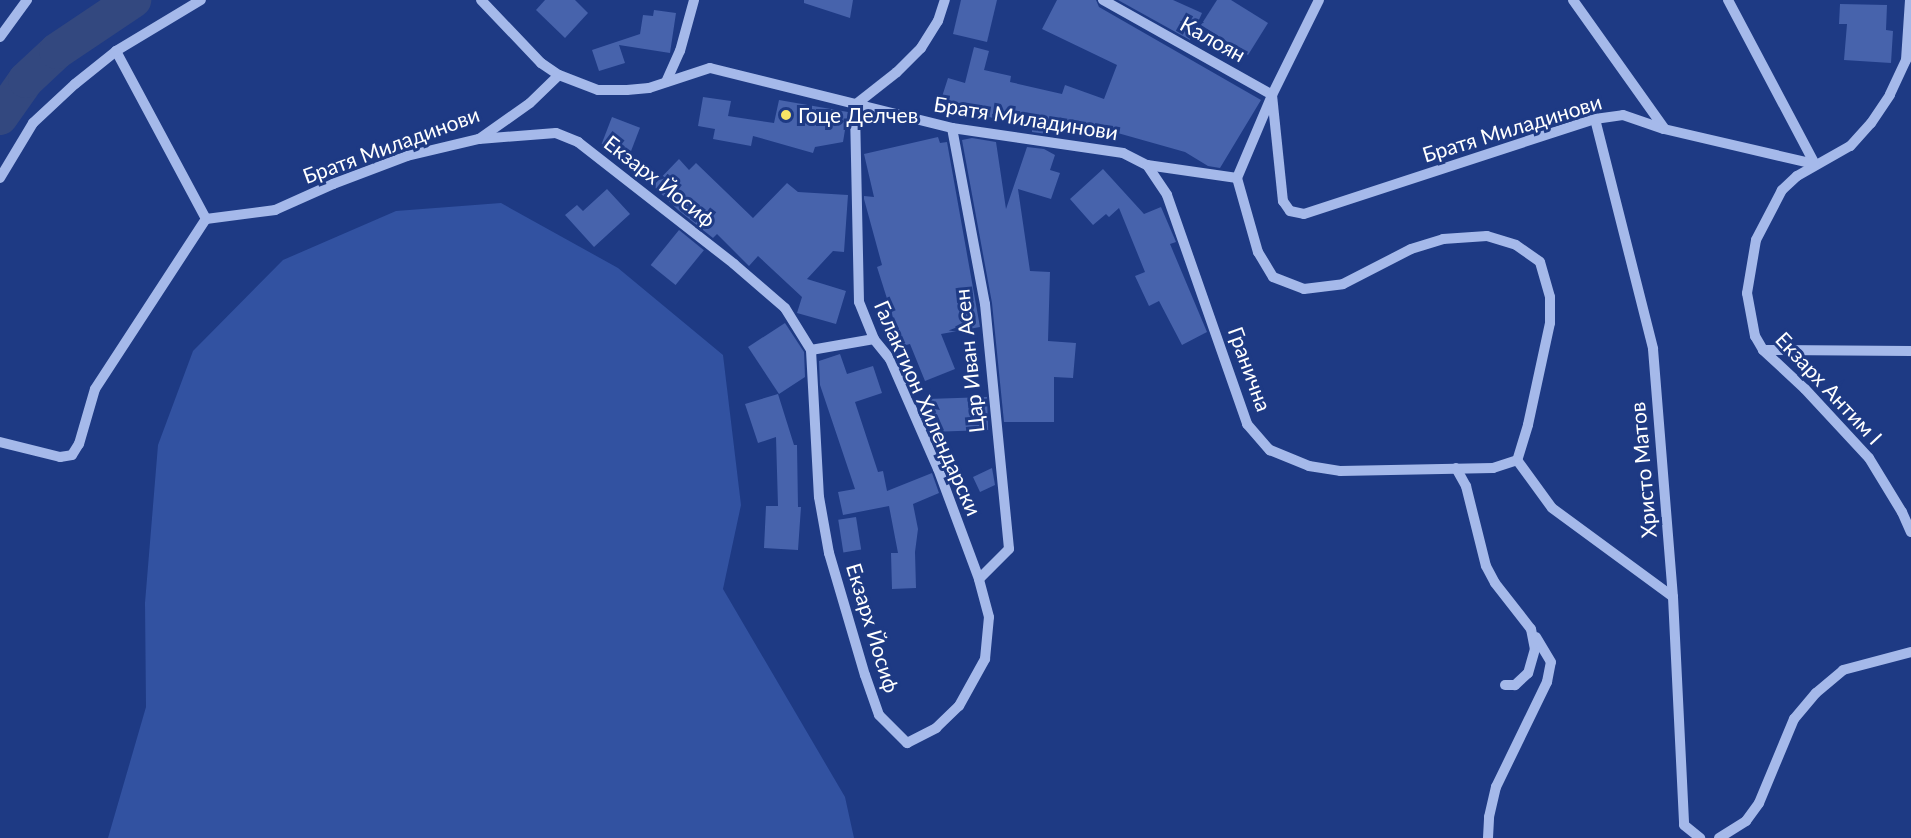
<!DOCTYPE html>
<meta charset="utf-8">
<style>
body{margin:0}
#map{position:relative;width:1911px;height:838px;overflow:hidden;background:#1e3a84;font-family:Lato,sans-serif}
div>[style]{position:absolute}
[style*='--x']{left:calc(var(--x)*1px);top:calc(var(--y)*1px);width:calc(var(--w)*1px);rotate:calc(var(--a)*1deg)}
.green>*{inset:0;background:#3252a1}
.river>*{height:36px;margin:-18px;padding:0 18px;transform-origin:18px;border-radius:18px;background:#33487f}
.building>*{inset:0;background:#4763ac;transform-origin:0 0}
.minor>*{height:10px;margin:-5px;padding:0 5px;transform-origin:5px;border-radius:5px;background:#a5b9ea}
.dots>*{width:16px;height:16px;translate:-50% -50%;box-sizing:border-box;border:3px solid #1e3a84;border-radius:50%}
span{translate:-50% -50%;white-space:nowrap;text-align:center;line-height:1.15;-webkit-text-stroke:6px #1e3a84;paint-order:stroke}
.street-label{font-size:21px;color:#fff}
.poi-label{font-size:21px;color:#fff}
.left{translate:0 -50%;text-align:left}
</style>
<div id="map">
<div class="green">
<i style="clip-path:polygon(501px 203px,618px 268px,723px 355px,741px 505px,723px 589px,845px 797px,854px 838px,108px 838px,146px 707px,145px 603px,158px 445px,193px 351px,283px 260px,396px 211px)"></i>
</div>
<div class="river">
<i style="--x:0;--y:117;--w:45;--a:-54.9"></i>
<i style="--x:26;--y:80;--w:42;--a:-43.1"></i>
<i style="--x:57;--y:51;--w:92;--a:-33.9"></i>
</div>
<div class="building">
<i style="clip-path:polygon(545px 0,575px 0,588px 13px,565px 38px,536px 10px)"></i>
<i style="clip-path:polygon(804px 0,853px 0,850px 18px,804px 3px)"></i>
<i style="clip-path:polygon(961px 0,997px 0,987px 42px,953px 34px)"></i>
<i style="clip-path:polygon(1057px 0,1096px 0,1099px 7px,1261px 100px,1220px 168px,1208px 166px,1185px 152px,1107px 130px,1104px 139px,1051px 120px,1049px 127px,992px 114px,993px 118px,940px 103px,948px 78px,965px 83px,974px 47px,989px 51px,984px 70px,1011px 76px,1010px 82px,1062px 94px,1065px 85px,1104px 99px,1117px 65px,1042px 29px)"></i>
<i style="clip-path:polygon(1118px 0,1173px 0,1202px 13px,1190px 40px)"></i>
<i style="clip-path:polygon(1217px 0,1231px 0,1268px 23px,1248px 55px,1201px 25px)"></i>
<i style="clip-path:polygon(1840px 4px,1887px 5px,1886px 30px,1893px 31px,1891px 63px,1844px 60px,1847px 24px,1839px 24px)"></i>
<i style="clip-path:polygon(654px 10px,676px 13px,670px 53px,619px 45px,625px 63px,599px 71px,592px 50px,640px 34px,643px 15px,653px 16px)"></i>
<i style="clip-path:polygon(703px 97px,731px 101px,728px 116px,774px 123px,779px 100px,848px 112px,843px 142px,815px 147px,813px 153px,753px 136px,751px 146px,713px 139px,715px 129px,698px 126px)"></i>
<i style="left:612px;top:117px;width:30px;height:29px;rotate:21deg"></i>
<i style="clip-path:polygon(1049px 127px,1047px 134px,1032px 132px,1032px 130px)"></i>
<i style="clip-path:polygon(938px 137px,940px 143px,947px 142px,980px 327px,941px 334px,955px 369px,925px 381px,910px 344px,902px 346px,877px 267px,882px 265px,864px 199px,864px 196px,874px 197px,864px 154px)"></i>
<i style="clip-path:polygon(972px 138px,996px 142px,1006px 209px,1027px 147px,1044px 149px,1055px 155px,1050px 170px,1060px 173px,1051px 199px,1018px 189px,1030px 271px,1050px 272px,1048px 341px,1076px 343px,1073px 378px,1054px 377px,1054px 422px,1004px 422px,992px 303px,962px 140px)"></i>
<i style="clip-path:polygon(679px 159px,689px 170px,696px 163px,753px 218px,787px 183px,798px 192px,848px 195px,844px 252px,833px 251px,807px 279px,846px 291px,836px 324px,797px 313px,802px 297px,758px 256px,749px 266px,717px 234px,713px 238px,678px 210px,653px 186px)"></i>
<i style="clip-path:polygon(1103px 169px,1144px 214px,1161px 207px,1176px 242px,1170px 244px,1207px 332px,1182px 345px,1159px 301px,1149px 306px,1135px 276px,1145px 272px,1119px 208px,1109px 217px,1106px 214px,1093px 225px,1070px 199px)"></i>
<i style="clip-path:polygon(607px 189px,630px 214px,594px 247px,565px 215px,577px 205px,583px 211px)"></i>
<i style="left:679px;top:230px;width:32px;height:45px;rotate:39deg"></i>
<i style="clip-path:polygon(785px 323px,804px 352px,805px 377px,779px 394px,748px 347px)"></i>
<i style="clip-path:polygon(840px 354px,847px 374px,873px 366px,882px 393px,855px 402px,878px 472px,883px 471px,887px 491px,932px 473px,939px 493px,913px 504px,918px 529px,915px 552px,916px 588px,892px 589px,891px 553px,898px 553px,889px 506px,843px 515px,838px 492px,855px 489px,820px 385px,819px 361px)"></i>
<i style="clip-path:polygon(778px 394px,794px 445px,797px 445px,798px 507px,801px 507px,798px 550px,764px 548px,766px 506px,778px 506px,776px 437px,758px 443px,745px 404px)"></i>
<i style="left:987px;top:397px;width:33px;height:60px;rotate:88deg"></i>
<i style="clip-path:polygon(992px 468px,995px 485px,980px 492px,973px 477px)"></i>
<i style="left:856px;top:517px;width:33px;height:18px;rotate:81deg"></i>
</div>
<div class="minor">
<i style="--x:481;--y:0;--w:87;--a:46.4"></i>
<i style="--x:541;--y:63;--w:22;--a:34"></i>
<i style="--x:1103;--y:0;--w:194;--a:29.3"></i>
<i style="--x:1272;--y:95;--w:106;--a:-63.7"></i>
<i style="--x:1573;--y:0;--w:157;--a:54.6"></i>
<i style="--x:1728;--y:0;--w:186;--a:62.1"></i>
<i style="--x:1910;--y:0;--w:60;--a:93.8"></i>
<i style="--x:1906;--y:60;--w:38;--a:115"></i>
<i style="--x:1890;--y:95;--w:34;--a:124"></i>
<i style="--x:1871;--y:123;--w:31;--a:132"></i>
<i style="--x:1850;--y:146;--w:61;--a:150.5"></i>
<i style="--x:1797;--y:176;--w:21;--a:137"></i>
<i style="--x:1782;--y:190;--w:56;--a:117.5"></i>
<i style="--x:1756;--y:240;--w:54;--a:99.6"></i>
<i style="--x:1747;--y:293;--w:44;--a:79.5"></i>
<i style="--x:1755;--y:336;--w:16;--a:60"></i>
<i style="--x:1763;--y:350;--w:57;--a:42.9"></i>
<i style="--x:1805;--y:389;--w:94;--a:47.2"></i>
<i style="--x:1869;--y:458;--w:63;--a:58.6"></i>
<i style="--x:1902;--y:512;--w:22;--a:66"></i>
<i style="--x:0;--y:37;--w:46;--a:-53.9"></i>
<i style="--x:116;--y:51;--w:191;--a:61.8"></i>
<i style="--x:666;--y:82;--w:34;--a:-66"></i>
<i style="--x:680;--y:51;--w:53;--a:-74.6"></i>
<i style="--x:855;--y:105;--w:53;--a:-38.2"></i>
<i style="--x:897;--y:72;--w:34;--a:-45"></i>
<i style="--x:921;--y:48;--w:32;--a:-58"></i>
<i style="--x:938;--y:21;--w:22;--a:-72"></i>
<i style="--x:1595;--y:119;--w:237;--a:75.8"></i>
<i style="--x:1653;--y:349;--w:249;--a:85.4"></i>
<i style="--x:1673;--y:597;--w:228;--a:87.2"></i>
<i style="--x:1684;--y:825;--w:21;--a:39"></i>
<i style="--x:952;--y:128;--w:179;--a:79.4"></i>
<i style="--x:985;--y:304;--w:246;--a:84.4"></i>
<i style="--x:1009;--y:549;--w:42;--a:135"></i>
<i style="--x:479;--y:139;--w:77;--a:-4.5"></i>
<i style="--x:556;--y:133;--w:24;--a:22"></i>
<i style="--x:578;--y:142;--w:198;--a:38"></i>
<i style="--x:734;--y:264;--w:67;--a:40.8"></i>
<i style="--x:785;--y:308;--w:49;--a:58.2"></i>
<i style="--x:811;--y:350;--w:64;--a:-9.9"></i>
<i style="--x:1147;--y:165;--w:36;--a:56"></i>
<i style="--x:1167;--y:195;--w:243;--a:70.7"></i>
<i style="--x:1247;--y:424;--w:35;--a:49"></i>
<i style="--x:1270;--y:450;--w:42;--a:22.3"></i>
<i style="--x:1309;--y:466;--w:31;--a:9"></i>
<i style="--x:1340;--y:471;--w:153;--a:-1.1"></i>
<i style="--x:1493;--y:468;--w:25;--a:-18"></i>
<i style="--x:0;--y:178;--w:64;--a:-59"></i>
<i style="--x:33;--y:123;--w:57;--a:-42.9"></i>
<i style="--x:75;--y:84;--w:53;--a:-38.8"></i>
<i style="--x:116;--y:51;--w:99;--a:-31"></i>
<i style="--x:1237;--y:178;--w:77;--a:74.2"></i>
<i style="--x:1258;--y:252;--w:29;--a:59"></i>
<i style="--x:1273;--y:277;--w:33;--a:21"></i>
<i style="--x:1304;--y:289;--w:39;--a:-7"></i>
<i style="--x:1343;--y:284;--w:76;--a:-27.2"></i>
<i style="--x:1411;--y:249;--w:34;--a:-17"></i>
<i style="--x:1443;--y:239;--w:44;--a:-3.9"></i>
<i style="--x:1487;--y:236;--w:30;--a:17"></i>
<i style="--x:1516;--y:245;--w:29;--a:35"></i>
<i style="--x:1540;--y:262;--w:36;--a:74"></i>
<i style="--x:1550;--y:297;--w:26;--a:90"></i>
<i style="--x:1550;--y:323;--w:104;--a:102.2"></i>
<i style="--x:1528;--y:425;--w:37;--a:107"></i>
<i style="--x:1517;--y:460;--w:59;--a:53.9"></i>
<i style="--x:1552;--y:508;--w:150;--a:36.3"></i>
<i style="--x:206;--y:219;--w:70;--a:-7.4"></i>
<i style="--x:275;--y:210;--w:64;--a:-24.1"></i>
<i style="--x:333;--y:184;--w:79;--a:-20.7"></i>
<i style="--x:407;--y:156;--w:74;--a:-13.3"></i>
<i style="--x:479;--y:139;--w:62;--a:-35.2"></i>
<i style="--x:530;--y:103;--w:40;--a:-44"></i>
<i style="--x:559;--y:75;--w:42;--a:21"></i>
<i style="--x:598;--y:90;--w:29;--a:0"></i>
<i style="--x:627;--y:90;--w:22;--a:-5"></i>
<i style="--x:649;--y:88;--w:64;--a:-18.2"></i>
<i style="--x:710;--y:68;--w:249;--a:13.9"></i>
<i style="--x:952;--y:128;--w:173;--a:8.3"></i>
<i style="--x:1123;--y:153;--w:27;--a:27"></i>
<i style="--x:1147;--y:165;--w:91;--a:8.2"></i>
<i style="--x:1237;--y:178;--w:90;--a:-67.1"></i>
<i style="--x:1272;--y:95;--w:107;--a:84.1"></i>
<i style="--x:1283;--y:201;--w:12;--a:55"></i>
<i style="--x:1290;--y:211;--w:14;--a:12"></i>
<i style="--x:1304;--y:214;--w:306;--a:-18.1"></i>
<i style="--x:1595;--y:119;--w:28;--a:-8"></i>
<i style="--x:1623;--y:115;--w:43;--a:18.9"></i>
<i style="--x:1664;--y:129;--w:155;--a:13.1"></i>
<i style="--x:811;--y:350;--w:147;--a:86.9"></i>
<i style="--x:819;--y:497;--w:57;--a:79.9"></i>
<i style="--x:829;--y:553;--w:127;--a:73.6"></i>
<i style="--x:865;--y:675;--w:42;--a:70.7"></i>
<i style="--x:879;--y:715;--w:40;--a:45"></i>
<i style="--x:907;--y:743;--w:33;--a:-27"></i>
<i style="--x:936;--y:728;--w:32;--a:-44"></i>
<i style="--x:959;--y:706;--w:54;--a:-61"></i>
<i style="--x:985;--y:659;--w:42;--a:-84.6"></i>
<i style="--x:989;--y:617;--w:39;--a:-105"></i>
<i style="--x:979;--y:579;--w:117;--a:-110.4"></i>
<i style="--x:938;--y:469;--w:120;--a:-113.6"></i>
<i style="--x:890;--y:359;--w:26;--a:-129"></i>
<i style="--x:874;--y:339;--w:40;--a:-112"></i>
<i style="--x:859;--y:302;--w:197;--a:-91.2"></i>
<i style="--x:1763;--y:350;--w:148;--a:0.4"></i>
<i style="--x:0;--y:442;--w:62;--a:14"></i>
<i style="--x:60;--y:457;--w:12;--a:-9"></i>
<i style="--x:72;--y:455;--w:13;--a:-58"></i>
<i style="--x:79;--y:444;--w:57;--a:-73.8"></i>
<i style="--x:95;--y:389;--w:203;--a:-56.9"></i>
<i style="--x:1456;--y:468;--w:21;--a:61"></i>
<i style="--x:1466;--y:486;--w:82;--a:76"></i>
<i style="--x:1486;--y:566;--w:19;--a:62"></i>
<i style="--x:1495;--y:583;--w:58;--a:52"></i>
<i style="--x:1531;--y:629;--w:20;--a:79"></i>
<i style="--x:1535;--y:649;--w:25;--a:106"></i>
<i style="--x:1528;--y:673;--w:18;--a:137"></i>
<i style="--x:1515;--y:685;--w:10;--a:180"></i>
<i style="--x:1488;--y:838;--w:21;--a:-87"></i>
<i style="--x:1489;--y:817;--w:31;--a:-77"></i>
<i style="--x:1496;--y:787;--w:117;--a:-64.1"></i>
<i style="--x:1547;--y:682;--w:20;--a:-79"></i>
<i style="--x:1551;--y:662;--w:29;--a:-121"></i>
<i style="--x:1719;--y:838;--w:32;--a:-32"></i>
<i style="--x:1746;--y:821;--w:22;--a:-54"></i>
<i style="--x:1759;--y:803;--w:91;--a:-67.4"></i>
<i style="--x:1794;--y:719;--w:34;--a:-50"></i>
<i style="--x:1816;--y:693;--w:35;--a:-40"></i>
<i style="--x:1843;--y:670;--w:70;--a:-14.8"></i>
</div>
<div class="dots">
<i style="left:786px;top:115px;background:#f8e665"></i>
</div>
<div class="street-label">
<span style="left:1213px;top:39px;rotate:29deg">Калоян</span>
<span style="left:1026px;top:118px;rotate:9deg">Братя Миладинови</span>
<span style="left:1512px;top:128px;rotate:-17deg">Братя Миладинови</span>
<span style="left:391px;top:145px;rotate:-20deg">Братя Миладинови</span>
<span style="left:660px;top:181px;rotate:38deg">Екзарх Йосиф</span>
<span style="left:969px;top:361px;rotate:-96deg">Цар Иван Асен</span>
<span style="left:1250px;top:369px;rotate:70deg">Гранична</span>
<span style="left:1829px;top:388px;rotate:47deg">Екзарх Антим I</span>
<span style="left:928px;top:408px;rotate:66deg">Галактион Хилендарски</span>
<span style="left:1643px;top:470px;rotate:-95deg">Христо Матов</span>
<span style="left:873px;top:628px;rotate:73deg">Екзарх Йосиф</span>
</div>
<div class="poi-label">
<span class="left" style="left:798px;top:115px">Гоце Делчев</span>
</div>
</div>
